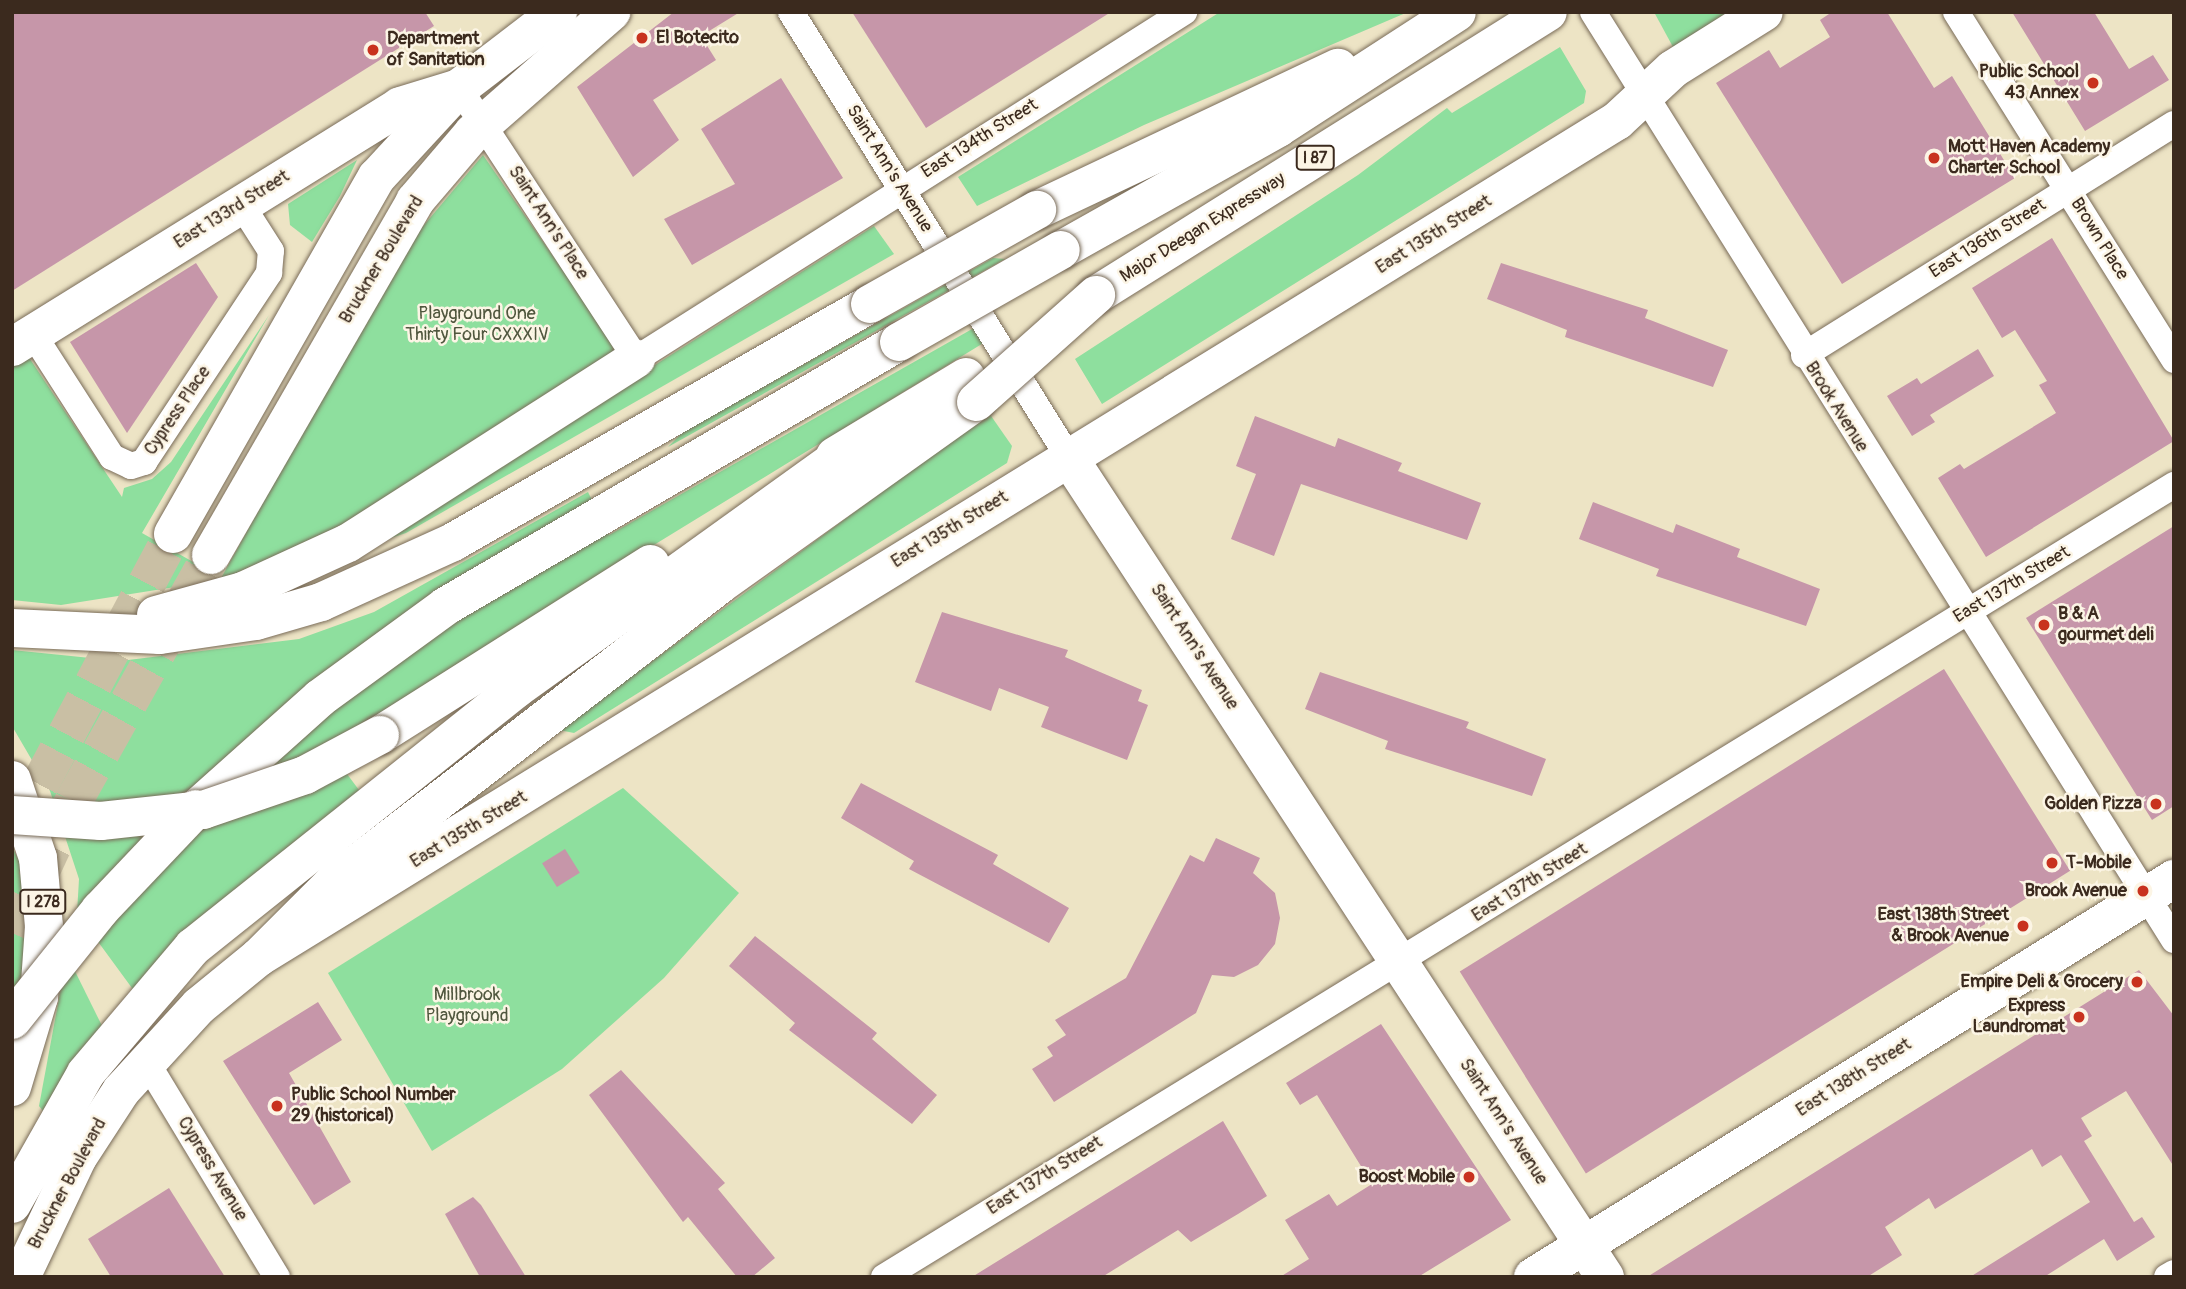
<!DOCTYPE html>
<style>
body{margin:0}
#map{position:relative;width:2186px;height:1289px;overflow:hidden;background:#ede4c5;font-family:Pangolin,sans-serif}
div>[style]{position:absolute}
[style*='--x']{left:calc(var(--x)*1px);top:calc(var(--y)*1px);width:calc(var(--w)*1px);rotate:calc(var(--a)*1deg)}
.green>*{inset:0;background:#8edf9e}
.building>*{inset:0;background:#c696a9;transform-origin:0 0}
.primary-tunnel>*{height:38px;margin-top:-19px;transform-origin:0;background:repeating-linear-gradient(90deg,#c9bfa4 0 38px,transparent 0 57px)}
.roads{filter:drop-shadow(0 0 2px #796b58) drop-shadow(0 0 2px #796b58)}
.street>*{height:26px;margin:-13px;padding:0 13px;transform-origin:13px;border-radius:13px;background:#fff}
.secondary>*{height:38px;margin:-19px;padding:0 19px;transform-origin:19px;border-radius:19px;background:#fff}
.primary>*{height:38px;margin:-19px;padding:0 19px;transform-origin:19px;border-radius:19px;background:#fff}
.highway>*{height:38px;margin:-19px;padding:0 19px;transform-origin:19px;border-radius:19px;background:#fff}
.bridges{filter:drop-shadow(0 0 2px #796b58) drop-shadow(0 0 2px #796b58)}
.highway-bridge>*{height:38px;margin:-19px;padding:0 19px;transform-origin:19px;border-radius:19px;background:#fff}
.dots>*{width:19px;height:19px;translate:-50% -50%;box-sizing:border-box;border:4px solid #fcf5e5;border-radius:50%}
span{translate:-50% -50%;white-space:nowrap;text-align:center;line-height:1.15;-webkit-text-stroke:5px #fcf5e5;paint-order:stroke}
.shield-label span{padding:2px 5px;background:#fcf5e5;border:2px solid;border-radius:5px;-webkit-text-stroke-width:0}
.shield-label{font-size:16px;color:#3b2a1e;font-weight:700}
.poi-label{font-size:18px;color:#3b2a1e;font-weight:700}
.left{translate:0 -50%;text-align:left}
.right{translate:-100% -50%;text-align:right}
.street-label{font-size:18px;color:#3b2a1e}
.park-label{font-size:18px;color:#50573e}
.frame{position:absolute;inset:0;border:14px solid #3b2a1e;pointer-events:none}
</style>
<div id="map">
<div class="green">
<i style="clip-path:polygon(1220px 12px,1408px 12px,1144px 125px,977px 206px,958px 177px)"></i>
<i style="clip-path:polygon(1654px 12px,1728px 12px,1673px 47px)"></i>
<i style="clip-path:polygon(1560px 47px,1586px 91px,1584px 103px,1102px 404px,1075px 359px,1358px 175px,1447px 108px,1452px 113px)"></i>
<i style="clip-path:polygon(483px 155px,620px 353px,384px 511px,220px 580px,403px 250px)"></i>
<i style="clip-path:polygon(357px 160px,340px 196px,312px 242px,290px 225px,288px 204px)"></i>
<i style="clip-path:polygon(874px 226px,894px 254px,406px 533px,373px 544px)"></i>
<i style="clip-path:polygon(993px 258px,1005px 259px,668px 447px,683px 432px)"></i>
<i style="clip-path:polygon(269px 315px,142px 533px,209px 571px,213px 581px,61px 605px,12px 600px,12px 365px,28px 356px,122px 497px,124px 488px,152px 479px,171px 462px)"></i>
<i style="clip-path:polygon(995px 316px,1003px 331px,326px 746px,386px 826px,140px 999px,77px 913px,79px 879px,50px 791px,12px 726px,12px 650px,120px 661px,299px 639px,374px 612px,588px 492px,609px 535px)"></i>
<i style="clip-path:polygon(989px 413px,1012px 446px,1007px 463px,574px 733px,559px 730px)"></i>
<i style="clip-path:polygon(623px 788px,739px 893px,664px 978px,562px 1069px,432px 1151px,328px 973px)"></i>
<i style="clip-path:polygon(12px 847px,20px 862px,29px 932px,12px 1055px)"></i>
<i style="clip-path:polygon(67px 955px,109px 1040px,46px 1115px,39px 1106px)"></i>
</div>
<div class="building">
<i style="clip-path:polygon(12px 12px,425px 12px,434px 26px,12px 291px)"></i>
<i style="clip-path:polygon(674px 12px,740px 12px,701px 36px,716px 60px,653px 100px,679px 140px,633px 177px,577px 87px)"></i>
<i style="clip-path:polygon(852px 12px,1111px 12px,926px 128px)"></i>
<i style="clip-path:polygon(1832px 12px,1887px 12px,1934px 88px,1952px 76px,2015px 178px,1842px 284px,1716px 83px,1769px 50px,1780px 68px,1830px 37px,1820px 20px)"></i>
<i style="clip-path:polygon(2012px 12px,2094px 12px,2129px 69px,2153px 55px,2169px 80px,2085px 131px)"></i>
<i style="clip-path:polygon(781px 78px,843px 178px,692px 265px,664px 219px,735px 184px,701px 129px)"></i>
<i style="clip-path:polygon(2052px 238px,2174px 441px,1986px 557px,1938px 478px,1960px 464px,1964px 469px,2056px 413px,2039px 385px,2047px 381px,2015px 330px,2002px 338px,1972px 288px)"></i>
<i style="clip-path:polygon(196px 263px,218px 297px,127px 433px,70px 342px)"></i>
<i style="clip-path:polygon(1501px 263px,1648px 310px,1645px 318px,1728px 350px,1713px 387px,1565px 337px,1567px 330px,1487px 299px)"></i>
<i style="clip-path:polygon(1978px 349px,1994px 376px,1930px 415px,1935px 422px,1912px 436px,1887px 396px,1917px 378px,1921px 384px)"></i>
<i style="clip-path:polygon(1255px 416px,1335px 447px,1338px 438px,1402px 463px,1398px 471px,1481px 503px,1467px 540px,1301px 484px,1274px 556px,1231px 539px,1256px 474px,1236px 466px)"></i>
<i style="clip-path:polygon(1593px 502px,1673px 533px,1676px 524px,1740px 549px,1737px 557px,1820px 589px,1806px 626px,1656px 576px,1659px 569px,1579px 539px)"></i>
<i style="clip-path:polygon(2174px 526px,2174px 806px,2152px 820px,2026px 618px)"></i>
<i style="clip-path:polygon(942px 612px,1068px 650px,1065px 657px,1142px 690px,1138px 701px,1148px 705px,1127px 760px,1041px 727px,1049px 707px,999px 688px,991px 711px,915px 682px)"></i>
<i style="left:1944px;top:669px;width:238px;height:571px;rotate:58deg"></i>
<i style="clip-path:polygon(1320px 672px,1469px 722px,1466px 728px,1546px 759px,1532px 796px,1385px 749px,1388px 741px,1305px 709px)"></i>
<i style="clip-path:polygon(861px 783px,998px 855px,993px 864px,1069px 908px,1049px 943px,909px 869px,914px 861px,841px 818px)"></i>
<i style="clip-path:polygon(1216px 838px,1260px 858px,1253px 873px,1275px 893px,1280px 918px,1275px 944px,1258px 965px,1234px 977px,1212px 975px,1196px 1013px,1054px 1102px,1032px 1069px,1053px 1056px,1047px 1047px,1066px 1035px,1055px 1020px,1126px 978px,1190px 855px,1204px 862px)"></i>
<i style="left:565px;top:849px;width:28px;height:27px;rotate:58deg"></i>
<i style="clip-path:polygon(755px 936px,877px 1033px,872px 1039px,937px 1095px,912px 1124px,789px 1030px,795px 1023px,729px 966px)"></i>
<i style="clip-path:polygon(2139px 970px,2174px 1016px,2174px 1167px,2126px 1091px,2081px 1118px,2092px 1136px,2084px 1141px,2134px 1222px,2142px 1217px,2155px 1237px,2117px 1261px,2104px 1239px,2044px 1277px,1970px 1277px,2090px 1202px,2061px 1155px,2042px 1167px,2032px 1149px,1935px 1209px,1929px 1198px,1885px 1227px,1902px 1255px,1867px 1277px,1647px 1277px)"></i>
<i style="clip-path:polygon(318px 1002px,342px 1040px,289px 1073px,351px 1182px,314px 1205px,223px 1061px)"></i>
<i style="clip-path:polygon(1381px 1024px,1511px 1220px,1418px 1277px,1280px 1277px,1309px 1259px,1285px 1220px,1329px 1194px,1337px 1206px,1372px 1184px,1317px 1095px,1300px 1105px,1286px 1083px)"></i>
<i style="clip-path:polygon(621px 1070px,725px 1183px,718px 1189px,775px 1258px,752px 1277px,737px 1277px,688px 1217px,683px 1222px,589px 1095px)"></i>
<i style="clip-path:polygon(1223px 1121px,1267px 1196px,1238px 1214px,1191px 1242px,1178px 1230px,1102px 1277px,972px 1277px)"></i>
<i style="clip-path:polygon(169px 1188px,225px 1277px,111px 1277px,88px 1239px)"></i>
<i style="clip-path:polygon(473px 1197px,481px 1205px,526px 1277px,480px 1277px,445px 1214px)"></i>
</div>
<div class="primary-tunnel">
<i style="--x:13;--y:835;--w:341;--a:-62"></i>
<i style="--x:12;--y:933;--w:145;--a:-65"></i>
<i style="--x:73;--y:802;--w:283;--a:-60.8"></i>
</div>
<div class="roads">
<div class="street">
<i style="--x:791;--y:12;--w:526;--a:58.06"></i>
<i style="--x:1593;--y:12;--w:1095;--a:57.95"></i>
<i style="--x:1956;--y:12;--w:411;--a:57.9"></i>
<i style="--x:459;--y:88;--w:324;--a:56.8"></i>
<i style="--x:636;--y:359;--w:649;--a:-32.34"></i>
<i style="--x:33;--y:334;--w:146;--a:57.3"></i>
<i style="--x:112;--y:457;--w:21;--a:25"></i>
<i style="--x:131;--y:466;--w:14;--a:-17"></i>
<i style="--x:144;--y:462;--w:227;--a:-56.5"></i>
<i style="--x:269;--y:273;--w:22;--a:-85"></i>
<i style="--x:271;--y:251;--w:56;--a:-122.6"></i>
<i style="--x:1804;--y:355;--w:436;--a:-32"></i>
<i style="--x:146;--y:1061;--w:253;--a:58.8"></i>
<i style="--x:884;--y:1277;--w:1514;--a:-31.55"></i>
<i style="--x:2167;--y:1277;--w:8;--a:-30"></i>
</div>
<div class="secondary">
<i style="--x:12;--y:347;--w:457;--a:-31.8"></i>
<i style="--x:400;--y:106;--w:62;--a:-17"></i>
<i style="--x:1069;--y:458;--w:979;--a:56.8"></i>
<i style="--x:21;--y:1277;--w:133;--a:-64.6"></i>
<i style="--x:78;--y:1157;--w:79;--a:-56.9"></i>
<i style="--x:121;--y:1091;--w:115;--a:-47.5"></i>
<i style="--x:199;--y:1006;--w:77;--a:-39.2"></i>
<i style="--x:259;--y:957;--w:1595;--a:-31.62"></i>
<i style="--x:1617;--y:121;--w:76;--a:-42.9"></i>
<i style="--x:1673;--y:69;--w:107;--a:-32.1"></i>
<i style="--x:1533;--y:1277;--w:755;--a:-31.84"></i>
</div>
<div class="primary">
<i style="--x:173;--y:534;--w:411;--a:-60.3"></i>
<i style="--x:377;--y:177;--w:121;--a:-47.3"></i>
<i style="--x:459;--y:88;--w:125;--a:-37.5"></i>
<i style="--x:211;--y:555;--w:409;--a:-60"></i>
<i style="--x:415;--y:201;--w:89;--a:-49.5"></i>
<i style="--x:473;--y:133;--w:184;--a:-41.2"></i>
</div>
<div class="highway">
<i style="--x:1037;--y:210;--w:333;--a:-25.3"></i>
<i style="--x:1061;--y:250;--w:249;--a:-29.3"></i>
<i style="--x:1278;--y:128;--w:213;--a:-32.9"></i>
<i style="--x:1096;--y:295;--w:533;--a:-32.05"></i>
<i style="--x:835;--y:456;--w:153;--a:-31.1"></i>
<i style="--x:156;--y:615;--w:90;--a:-15.4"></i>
<i style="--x:243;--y:591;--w:115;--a:-24.6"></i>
<i style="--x:348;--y:543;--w:342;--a:-32.6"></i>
<i style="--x:12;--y:628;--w:148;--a:2.7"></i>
<i style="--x:160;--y:635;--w:97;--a:-8.3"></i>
<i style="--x:256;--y:621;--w:68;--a:-16.3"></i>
<i style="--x:321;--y:602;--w:145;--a:-24.4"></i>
<i style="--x:453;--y:542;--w:480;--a:-29.7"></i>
<i style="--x:380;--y:735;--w:320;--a:-32.3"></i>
<i style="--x:12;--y:780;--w:82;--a:71.6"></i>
<i style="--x:38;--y:858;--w:68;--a:85"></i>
<i style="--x:44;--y:926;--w:71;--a:94"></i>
<i style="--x:39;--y:997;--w:94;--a:106.7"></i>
<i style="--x:196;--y:809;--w:166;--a:-41.8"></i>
<i style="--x:320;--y:698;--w:156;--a:-36.1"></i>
<i style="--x:446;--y:606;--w:524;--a:-30.23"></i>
<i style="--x:259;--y:957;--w:107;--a:-45"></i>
<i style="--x:335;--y:881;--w:485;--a:-37.6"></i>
<i style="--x:719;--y:585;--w:315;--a:-35.5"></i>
<i style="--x:12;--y:1204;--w:150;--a:-60.5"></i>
<i style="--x:86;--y:1073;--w:165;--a:-49.7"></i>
<i style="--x:193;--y:947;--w:413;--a:-38.6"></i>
<i style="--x:516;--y:689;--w:420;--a:-35.7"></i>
</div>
</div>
<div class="bridges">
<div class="highway-bridge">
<i style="--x:870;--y:304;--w:192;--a:-29.4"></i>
<i style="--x:899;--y:342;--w:186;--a:-29.6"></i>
<i style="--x:976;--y:402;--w:161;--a:-41.7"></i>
<i style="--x:12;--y:815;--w:89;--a:3.9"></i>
<i style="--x:101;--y:821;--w:103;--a:-6.2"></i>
<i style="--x:203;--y:810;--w:108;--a:-18.9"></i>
<i style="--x:305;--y:775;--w:85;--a:-28.1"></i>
<i style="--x:12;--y:1020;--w:141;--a:-51.3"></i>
<i style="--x:100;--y:910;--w:139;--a:-46.5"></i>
</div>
</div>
<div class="dots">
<i style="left:642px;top:38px;background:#c8321e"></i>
<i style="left:373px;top:50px;background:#c8321e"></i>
<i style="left:2093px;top:83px;background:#c8321e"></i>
<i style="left:1934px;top:158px;background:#c8321e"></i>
<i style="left:2044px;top:625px;background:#c8321e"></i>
<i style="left:2156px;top:804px;background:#c8321e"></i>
<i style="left:2052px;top:863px;background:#c8321e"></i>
<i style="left:2143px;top:891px;background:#c8321e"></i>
<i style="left:2023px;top:926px;background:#c8321e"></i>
<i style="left:2137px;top:982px;background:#c8321e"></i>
<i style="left:2079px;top:1017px;background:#c8321e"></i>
<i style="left:277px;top:1106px;background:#c8321e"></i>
<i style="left:1469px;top:1177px;background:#c8321e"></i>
</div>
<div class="shield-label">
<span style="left:1315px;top:158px">I 87</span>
<span style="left:43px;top:902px">I 278</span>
</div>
<div class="poi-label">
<span class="left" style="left:656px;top:38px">El Botecito</span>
<span class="left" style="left:387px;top:50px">Department<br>of Sanitation</span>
<span class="right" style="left:2079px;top:83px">Public School<br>43 Annex</span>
<span class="left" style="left:1948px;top:158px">Mott Haven Academy<br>Charter School</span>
<span class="left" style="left:2058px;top:625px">B &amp; A<br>gourmet deli</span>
<span class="right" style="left:2142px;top:804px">Golden Pizza</span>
<span class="left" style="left:2066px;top:863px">T-Mobile</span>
<span class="right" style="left:2127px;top:891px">Brook Avenue</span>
<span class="right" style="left:2009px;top:926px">East 138th Street<br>&amp; Brook Avenue</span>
<span class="right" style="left:2123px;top:982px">Empire Deli &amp; Grocery</span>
<span class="right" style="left:2065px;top:1017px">Express<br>Laundromat</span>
<span class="left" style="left:291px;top:1106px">Public School Number<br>29 (historical)</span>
<span class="right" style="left:1455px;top:1177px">Boost Mobile</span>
</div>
<div class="street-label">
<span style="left:980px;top:139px;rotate:-32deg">East 134th Street</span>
<span style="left:889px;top:169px;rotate:58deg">Saint Ann's Avenue</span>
<span style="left:232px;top:210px;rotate:-32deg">East 133rd Street</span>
<span style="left:548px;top:223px;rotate:57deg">Saint Ann's Place</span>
<span style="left:1203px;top:228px;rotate:-32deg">Major Deegan Expressway</span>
<span style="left:1434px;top:235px;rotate:-32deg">East 135th Street</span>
<span style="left:1988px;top:239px;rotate:-32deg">East 136th Street</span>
<span style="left:2099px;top:239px;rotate:58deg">Brown Place</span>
<span style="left:382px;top:260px;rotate:-59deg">Bruckner Boulevard</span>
<span style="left:1836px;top:407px;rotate:58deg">Brook Avenue</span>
<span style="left:178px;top:411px;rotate:-56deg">Cypress Place</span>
<span style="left:950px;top:530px;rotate:-31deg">East 135th Street</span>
<span style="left:2012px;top:585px;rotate:-31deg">East 137th Street</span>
<span style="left:1194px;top:647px;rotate:57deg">Saint Ann's Avenue</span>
<span style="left:469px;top:830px;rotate:-31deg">East 135th Street</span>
<span style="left:1530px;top:883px;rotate:-32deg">East 137th Street</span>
<span style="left:1854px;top:1078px;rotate:-32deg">East 138th Street</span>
<span style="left:1503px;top:1122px;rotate:57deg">Saint Ann's Avenue</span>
<span style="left:212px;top:1169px;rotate:59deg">Cypress Avenue</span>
<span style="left:1045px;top:1176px;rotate:-32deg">East 137th Street</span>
<span style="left:68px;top:1184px;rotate:-62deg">Bruckner Boulevard</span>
</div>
<div class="park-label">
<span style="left:477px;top:325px">Playground One<br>Thirty Four CXXXIV</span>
<span style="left:467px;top:1006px">Millbrook<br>Playground</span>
</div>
<div class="frame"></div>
</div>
